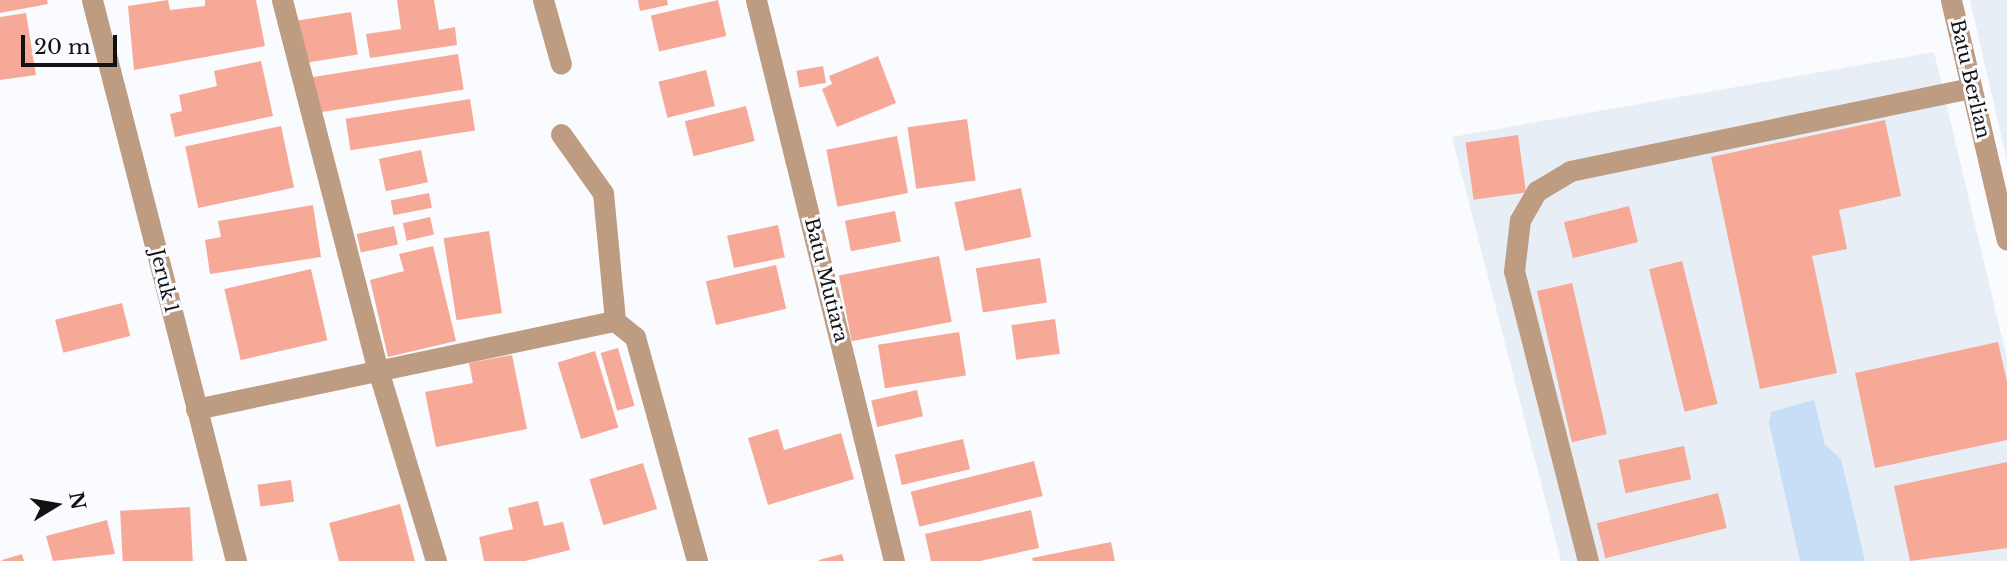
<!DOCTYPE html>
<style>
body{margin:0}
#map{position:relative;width:2007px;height:561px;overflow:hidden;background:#fafbfe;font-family:"Libre Baskerville",serif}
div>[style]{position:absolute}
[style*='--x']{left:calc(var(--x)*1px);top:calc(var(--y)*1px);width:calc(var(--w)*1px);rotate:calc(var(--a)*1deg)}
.built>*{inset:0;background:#e7eef5}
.green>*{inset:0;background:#c8ddf6}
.building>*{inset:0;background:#f6a997;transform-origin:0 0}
.minor>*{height:21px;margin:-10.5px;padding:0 10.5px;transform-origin:10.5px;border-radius:10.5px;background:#bd9c81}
span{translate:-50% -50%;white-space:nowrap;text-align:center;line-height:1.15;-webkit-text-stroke:6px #fafbfe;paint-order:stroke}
.street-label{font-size:19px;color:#121213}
.north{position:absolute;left:21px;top:470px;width:70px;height:70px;-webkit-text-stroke:5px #fafbfe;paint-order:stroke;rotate:79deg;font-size:19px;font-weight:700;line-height:28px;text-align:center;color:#121213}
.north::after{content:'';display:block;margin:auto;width:24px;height:32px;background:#121213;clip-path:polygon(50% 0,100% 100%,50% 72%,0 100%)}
.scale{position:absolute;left:21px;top:35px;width:96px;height:32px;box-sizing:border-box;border:4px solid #121213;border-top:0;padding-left:9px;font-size:21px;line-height:24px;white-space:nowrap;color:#121213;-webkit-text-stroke:5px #fafbfe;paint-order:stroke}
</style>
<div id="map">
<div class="built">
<i style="clip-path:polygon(1970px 0,2007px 0,2007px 162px,2000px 130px)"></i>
<i style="clip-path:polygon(1934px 52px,2007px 359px,2007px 561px,1561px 561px,1452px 137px)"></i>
</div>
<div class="green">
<i style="clip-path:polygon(1814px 400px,1825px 445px,1841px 459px,1865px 561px,1800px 561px,1769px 423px,1771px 412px)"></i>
</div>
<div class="building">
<i style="clip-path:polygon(0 0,47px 0,48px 4px,0 13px)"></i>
<i style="clip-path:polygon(168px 0,170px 10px,205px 6px,205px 0,256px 0,265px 46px,134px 70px,128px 6px)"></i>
<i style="clip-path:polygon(397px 0,434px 0,439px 30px,455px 27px,457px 45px,370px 58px,366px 34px,401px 29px)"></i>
<i style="clip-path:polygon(638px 0,667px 0,668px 5px,640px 11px)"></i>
<i style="left:718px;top:0;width:37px;height:69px;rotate:77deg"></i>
<i style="left:351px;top:12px;width:43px;height:57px;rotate:81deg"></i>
<i style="clip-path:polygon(26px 13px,36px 75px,0 80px,0 17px)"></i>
<i style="left:458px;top:54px;width:36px;height:148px;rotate:81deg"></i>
<i style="clip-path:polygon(878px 56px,896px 103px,837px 127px,822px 89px,832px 84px,829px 76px)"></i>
<i style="clip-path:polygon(261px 61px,273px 116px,175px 137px,170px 114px,182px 111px,179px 95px,217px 86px,214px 71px)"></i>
<i style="left:823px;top:66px;width:17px;height:27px;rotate:80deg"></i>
<i style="left:706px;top:70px;width:37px;height:49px;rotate:76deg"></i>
<i style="left:470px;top:99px;width:32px;height:126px;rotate:81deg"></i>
<i style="left:746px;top:106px;width:36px;height:63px;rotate:76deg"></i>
<i style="left:967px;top:119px;width:62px;height:60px;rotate:82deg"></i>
<i style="clip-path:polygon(1885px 120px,1901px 196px,1839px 210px,1847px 249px,1812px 256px,1837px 373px,1760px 389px,1711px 157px)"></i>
<i style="left:281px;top:126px;width:63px;height:98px;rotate:78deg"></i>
<i style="left:1518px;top:135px;width:58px;height:53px;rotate:82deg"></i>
<i style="left:897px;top:136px;width:58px;height:72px;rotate:79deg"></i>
<i style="left:421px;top:150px;width:33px;height:43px;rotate:78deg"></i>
<i style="left:1021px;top:188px;width:50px;height:68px;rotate:78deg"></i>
<i style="left:429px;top:193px;width:15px;height:39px;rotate:79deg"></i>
<i style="clip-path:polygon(313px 205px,321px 257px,210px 274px,205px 240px,221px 237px,218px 221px)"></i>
<i style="left:1629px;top:206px;width:37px;height:67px;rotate:76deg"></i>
<i style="left:895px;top:211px;width:31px;height:51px;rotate:79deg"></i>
<i style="left:430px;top:217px;width:18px;height:28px;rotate:77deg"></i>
<i style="left:778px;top:225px;width:33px;height:52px;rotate:78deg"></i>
<i style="left:394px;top:226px;width:19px;height:38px;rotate:78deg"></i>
<i style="left:489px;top:231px;width:83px;height:46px;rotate:81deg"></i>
<i style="clip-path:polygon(433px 246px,456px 341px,388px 357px,370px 280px,404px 271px,399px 254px)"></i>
<i style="left:939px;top:256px;width:67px;height:102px;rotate:79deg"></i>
<i style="left:1040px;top:258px;width:45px;height:65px;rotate:81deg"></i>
<i style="left:1682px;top:261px;width:147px;height:34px;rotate:76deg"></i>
<i style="left:776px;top:265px;width:45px;height:72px;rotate:77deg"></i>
<i style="left:311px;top:269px;width:73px;height:89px;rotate:77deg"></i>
<i style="left:1572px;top:283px;width:155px;height:36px;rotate:77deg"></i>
<i style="left:122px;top:303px;width:34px;height:69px;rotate:76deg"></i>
<i style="left:1055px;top:319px;width:35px;height:44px;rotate:82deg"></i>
<i style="left:959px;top:332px;width:44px;height:82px;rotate:81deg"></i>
<i style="clip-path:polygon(1998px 342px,2007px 382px,2007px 440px,1875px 468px,1855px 373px)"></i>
<i style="left:618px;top:348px;width:60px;height:18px;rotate:74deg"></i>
<i style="left:595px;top:351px;width:80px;height:39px;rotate:73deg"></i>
<i style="clip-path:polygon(512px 355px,527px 429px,436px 447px,425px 392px,473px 383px,469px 363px)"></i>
<i style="left:917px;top:390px;width:27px;height:47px;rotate:77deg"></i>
<i style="clip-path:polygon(778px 429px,784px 450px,841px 433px,854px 479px,768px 505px,748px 438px)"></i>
<i style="left:963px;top:439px;width:31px;height:70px;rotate:77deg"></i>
<i style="left:1684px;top:446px;width:34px;height:67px;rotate:78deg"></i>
<i style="left:1034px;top:461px;width:36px;height:127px;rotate:76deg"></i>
<i style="clip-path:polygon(2007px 462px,2007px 548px,1910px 561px,1894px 486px)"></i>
<i style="left:643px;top:463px;width:48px;height:56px;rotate:73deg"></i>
<i style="left:291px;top:480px;width:22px;height:34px;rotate:82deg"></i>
<i style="left:1718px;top:493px;width:36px;height:125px;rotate:76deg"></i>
<i style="clip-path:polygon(538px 501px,544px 526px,563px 522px,570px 550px,525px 561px,484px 561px,479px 537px,513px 529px,508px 508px)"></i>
<i style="clip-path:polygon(400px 504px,415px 561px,339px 561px,329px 523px)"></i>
<i style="left:190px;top:507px;width:54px;height:70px;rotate:87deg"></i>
<i style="clip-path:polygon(1031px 510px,1039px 548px,980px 561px,931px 561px,925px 534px)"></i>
<i style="clip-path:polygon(107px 520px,115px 554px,53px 561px,46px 536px)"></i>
<i style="clip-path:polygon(1111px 542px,1115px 561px,1033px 561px,1032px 558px)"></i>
<i style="clip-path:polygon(22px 554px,24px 561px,2px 561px,2px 560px)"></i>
<i style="clip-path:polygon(842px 554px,844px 561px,819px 561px,819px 560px)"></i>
</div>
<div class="minor">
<i style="--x:92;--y:0;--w:579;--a:75.6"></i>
<i style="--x:282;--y:0;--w:382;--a:75.5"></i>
<i style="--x:378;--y:370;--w:200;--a:73.1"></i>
<i style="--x:543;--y:0;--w:66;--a:74.3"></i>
<i style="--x:756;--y:0;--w:578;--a:76.18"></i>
<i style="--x:1951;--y:0;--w:246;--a:76.9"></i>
<i style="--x:561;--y:134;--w:72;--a:54.6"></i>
<i style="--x:603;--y:193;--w:129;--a:84.6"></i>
<i style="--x:196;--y:409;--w:428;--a:-11.9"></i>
<i style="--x:615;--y:321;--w:26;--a:39"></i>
<i style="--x:635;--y:337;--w:232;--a:74.5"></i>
<i style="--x:1588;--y:561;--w:299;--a:-104.3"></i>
<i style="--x:1514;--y:271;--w:51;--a:-83.3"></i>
<i style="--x:1520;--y:220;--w:34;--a:-60"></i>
<i style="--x:1537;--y:191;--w:39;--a:-31"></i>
<i style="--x:1570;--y:171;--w:409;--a:-11.7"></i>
</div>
<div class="street-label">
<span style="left:1970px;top:79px;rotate:77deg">Batu Berlian</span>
<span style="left:826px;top:280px;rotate:76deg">Batu Mutiara</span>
<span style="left:164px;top:281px;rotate:76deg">Jeruk 1</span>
</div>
<div class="north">N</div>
<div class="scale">20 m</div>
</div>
